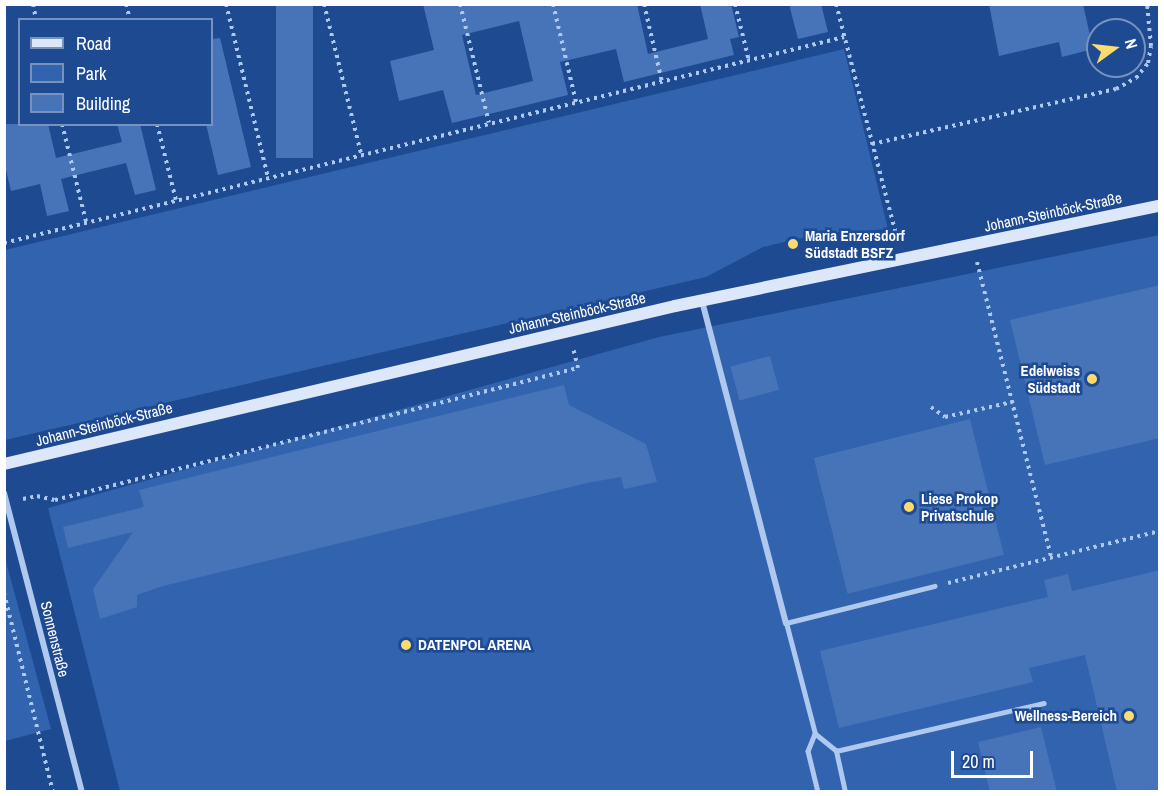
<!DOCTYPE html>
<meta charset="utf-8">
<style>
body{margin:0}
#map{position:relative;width:1164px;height:796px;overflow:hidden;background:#1e4a92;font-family:"Archivo Narrow",sans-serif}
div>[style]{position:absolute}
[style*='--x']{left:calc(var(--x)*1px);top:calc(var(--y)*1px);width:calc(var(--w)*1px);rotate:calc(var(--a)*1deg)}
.green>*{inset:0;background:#3263af}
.building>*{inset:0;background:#4773b9;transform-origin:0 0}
.path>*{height:4px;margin-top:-2px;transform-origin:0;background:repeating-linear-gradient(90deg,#afc8ee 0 3px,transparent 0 7.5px)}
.lane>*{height:4.5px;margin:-2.25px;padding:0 2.25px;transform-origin:2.25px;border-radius:2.25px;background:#afc8ee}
.street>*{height:6px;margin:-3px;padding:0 3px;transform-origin:3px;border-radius:3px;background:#afc8ee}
.secondary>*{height:12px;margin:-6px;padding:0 6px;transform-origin:6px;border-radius:6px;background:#dce7fa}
.dots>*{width:16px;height:16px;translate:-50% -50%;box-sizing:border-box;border:3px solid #1e4a92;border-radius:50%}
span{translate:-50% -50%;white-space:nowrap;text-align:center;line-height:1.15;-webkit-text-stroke:5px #1e4a92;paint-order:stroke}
.street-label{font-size:15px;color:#fff}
.poi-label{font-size:15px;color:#fff;font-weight:700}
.left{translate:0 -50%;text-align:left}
.right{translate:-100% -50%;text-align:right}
.frame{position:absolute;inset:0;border:6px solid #fff;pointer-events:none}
.legend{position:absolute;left:18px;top:18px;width:195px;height:108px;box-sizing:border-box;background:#1e4a92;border:2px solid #7892be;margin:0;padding:8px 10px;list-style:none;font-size:18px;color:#fff}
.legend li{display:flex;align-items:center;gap:12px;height:30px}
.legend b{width:30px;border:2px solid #7892be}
.north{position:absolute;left:1086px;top:18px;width:60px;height:60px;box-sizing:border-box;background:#1e4a92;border:2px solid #7892be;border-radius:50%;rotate:75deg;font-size:16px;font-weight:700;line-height:24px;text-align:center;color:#fff}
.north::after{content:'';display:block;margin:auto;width:21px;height:27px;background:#fcdb6f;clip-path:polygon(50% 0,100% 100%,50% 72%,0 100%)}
.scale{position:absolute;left:951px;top:751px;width:82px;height:27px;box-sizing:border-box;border:3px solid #fff;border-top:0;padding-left:8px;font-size:18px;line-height:21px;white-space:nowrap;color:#fff;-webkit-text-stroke:4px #1e4a92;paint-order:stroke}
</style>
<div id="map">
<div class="green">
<i style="clip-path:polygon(844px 49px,888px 229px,819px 234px,763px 247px,706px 277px,5px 440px,5px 250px)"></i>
<i style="clip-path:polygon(1159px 235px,1159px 791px,120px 791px,48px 508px,659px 337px)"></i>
<i style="clip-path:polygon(4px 554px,51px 729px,5px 741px,4px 741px)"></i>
</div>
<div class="building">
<i style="left:276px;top:4px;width:37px;height:154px"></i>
<i style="clip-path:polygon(evenodd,423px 4px,637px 4px,648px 54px,708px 39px,700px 4px,731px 4px,739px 37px,730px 39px,734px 55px,624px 82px,616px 49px,560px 62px,568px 95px,452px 123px,443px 90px,399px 101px,390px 61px,434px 50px,423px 4px,519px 21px,533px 81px,476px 95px,462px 35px,519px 21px)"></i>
<i style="clip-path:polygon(789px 4px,821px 4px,828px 32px,798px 39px)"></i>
<i style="clip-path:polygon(989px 4px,1083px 4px,1093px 49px,1062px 57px,1059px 42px,999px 56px)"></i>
<i style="clip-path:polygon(220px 38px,251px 167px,218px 175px,206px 124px,212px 124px,212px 39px)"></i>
<i style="clip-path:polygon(4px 124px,48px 124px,56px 158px,122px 142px,117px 124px,140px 124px,156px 190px,135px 195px,126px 163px,61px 179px,69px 211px,47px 216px,40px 184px,11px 191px,4px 162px)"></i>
<i style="clip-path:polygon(1160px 285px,1160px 438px,1045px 465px,1010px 320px)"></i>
<i style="left:770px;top:356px;width:35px;height:41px;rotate:75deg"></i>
<i style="clip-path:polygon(564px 385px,569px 405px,646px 444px,657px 482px,624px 489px,621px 477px,587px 483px,163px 586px,137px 595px,137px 607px,100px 619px,93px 589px,133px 532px,68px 548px,63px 527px,144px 507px,139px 490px)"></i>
<i style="left:970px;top:419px;width:140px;height:161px;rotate:76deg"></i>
<i style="clip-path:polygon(1160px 570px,1160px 792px,1117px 792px,1085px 655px,1029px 668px,1033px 682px,839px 728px,820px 651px,1048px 597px,1044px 580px,1068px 574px,1072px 591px)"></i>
<i style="clip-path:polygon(1041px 727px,1057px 792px,990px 792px,978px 742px)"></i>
</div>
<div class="path">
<i style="--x:33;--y:4;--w:16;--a:79"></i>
<i style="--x:126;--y:4;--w:16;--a:76"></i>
<i style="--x:226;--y:4;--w:178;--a:76.4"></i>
<i style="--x:324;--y:4;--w:154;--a:76.1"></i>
<i style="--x:460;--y:4;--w:122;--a:76.3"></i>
<i style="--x:553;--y:4;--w:101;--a:76.8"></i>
<i style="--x:644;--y:4;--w:80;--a:77"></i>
<i style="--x:735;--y:4;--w:59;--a:76.2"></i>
<i style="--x:836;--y:4;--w:246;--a:75.4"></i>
<i style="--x:62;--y:124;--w:101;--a:76.2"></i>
<i style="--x:157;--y:124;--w:78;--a:76"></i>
<i style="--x:872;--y:144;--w:250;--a:-12.7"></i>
<i style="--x:1116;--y:89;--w:23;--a:-29"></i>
<i style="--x:1136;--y:78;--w:19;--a:-51"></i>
<i style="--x:1148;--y:63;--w:17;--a:-80"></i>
<i style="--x:1151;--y:46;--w:42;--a:-95.4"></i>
<i style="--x:4;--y:243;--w:865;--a:-13.78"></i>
<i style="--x:977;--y:262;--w:304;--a:75.9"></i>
<i style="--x:931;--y:407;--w:17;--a:36"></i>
<i style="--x:945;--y:417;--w:69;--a:-12.6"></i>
<i style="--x:23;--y:499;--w:14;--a:-12"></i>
<i style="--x:37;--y:496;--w:18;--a:13"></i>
<i style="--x:55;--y:500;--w:539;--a:-14.17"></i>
<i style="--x:578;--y:368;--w:21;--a:-104"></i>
<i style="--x:948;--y:583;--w:218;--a:-13.8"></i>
<i style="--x:4;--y:593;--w:205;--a:76.2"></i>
</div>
<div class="lane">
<i style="--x:815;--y:734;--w:18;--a:112"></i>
<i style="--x:808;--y:751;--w:42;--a:76.3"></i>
<i style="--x:836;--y:751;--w:213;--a:-13"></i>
<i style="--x:845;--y:792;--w:42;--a:-102.4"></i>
<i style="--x:836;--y:751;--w:27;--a:-141"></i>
<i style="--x:815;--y:734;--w:115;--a:-104.6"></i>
<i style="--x:786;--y:623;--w:153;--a:-14"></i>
</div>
<div class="street">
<i style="--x:702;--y:301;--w:333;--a:75.4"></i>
<i style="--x:4;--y:493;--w:309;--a:75.4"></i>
</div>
<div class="secondary">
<i style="--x:4;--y:464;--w:689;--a:-13.25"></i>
<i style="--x:675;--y:306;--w:495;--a:-11.7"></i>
</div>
<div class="dots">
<i style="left:793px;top:244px;background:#fcdb6f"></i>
<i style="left:1092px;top:379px;background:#fcdb6f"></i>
<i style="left:909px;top:507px;background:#fcdb6f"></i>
<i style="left:406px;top:645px;background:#fcdb6f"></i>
<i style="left:1129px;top:716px;background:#fcdb6f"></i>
</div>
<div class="street-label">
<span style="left:1053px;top:212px;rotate:-12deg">Johann-Steinböck-Straße</span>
<span style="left:577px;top:313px;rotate:-13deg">Johann-Steinböck-Straße</span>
<span style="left:104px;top:424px;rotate:-14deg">Johann-Steinböck-Straße</span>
<span style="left:55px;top:639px;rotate:76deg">Sonnenstraße</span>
</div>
<div class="poi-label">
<span class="left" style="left:805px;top:244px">Maria Enzersdorf<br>Südstadt BSFZ</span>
<span class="right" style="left:1080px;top:379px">Edelweiss<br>Südstadt</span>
<span class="left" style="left:921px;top:507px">Liese Prokop<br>Privatschule</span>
<span class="left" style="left:418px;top:645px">DATENPOL ARENA</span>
<span class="right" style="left:1117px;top:716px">Wellness-Bereich</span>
</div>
<div class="frame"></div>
<ul class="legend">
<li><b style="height:8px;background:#dce7fa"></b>Road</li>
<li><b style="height:16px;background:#3263af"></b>Park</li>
<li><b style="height:16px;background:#4773b9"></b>Building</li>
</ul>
<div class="north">N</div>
<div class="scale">20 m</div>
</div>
